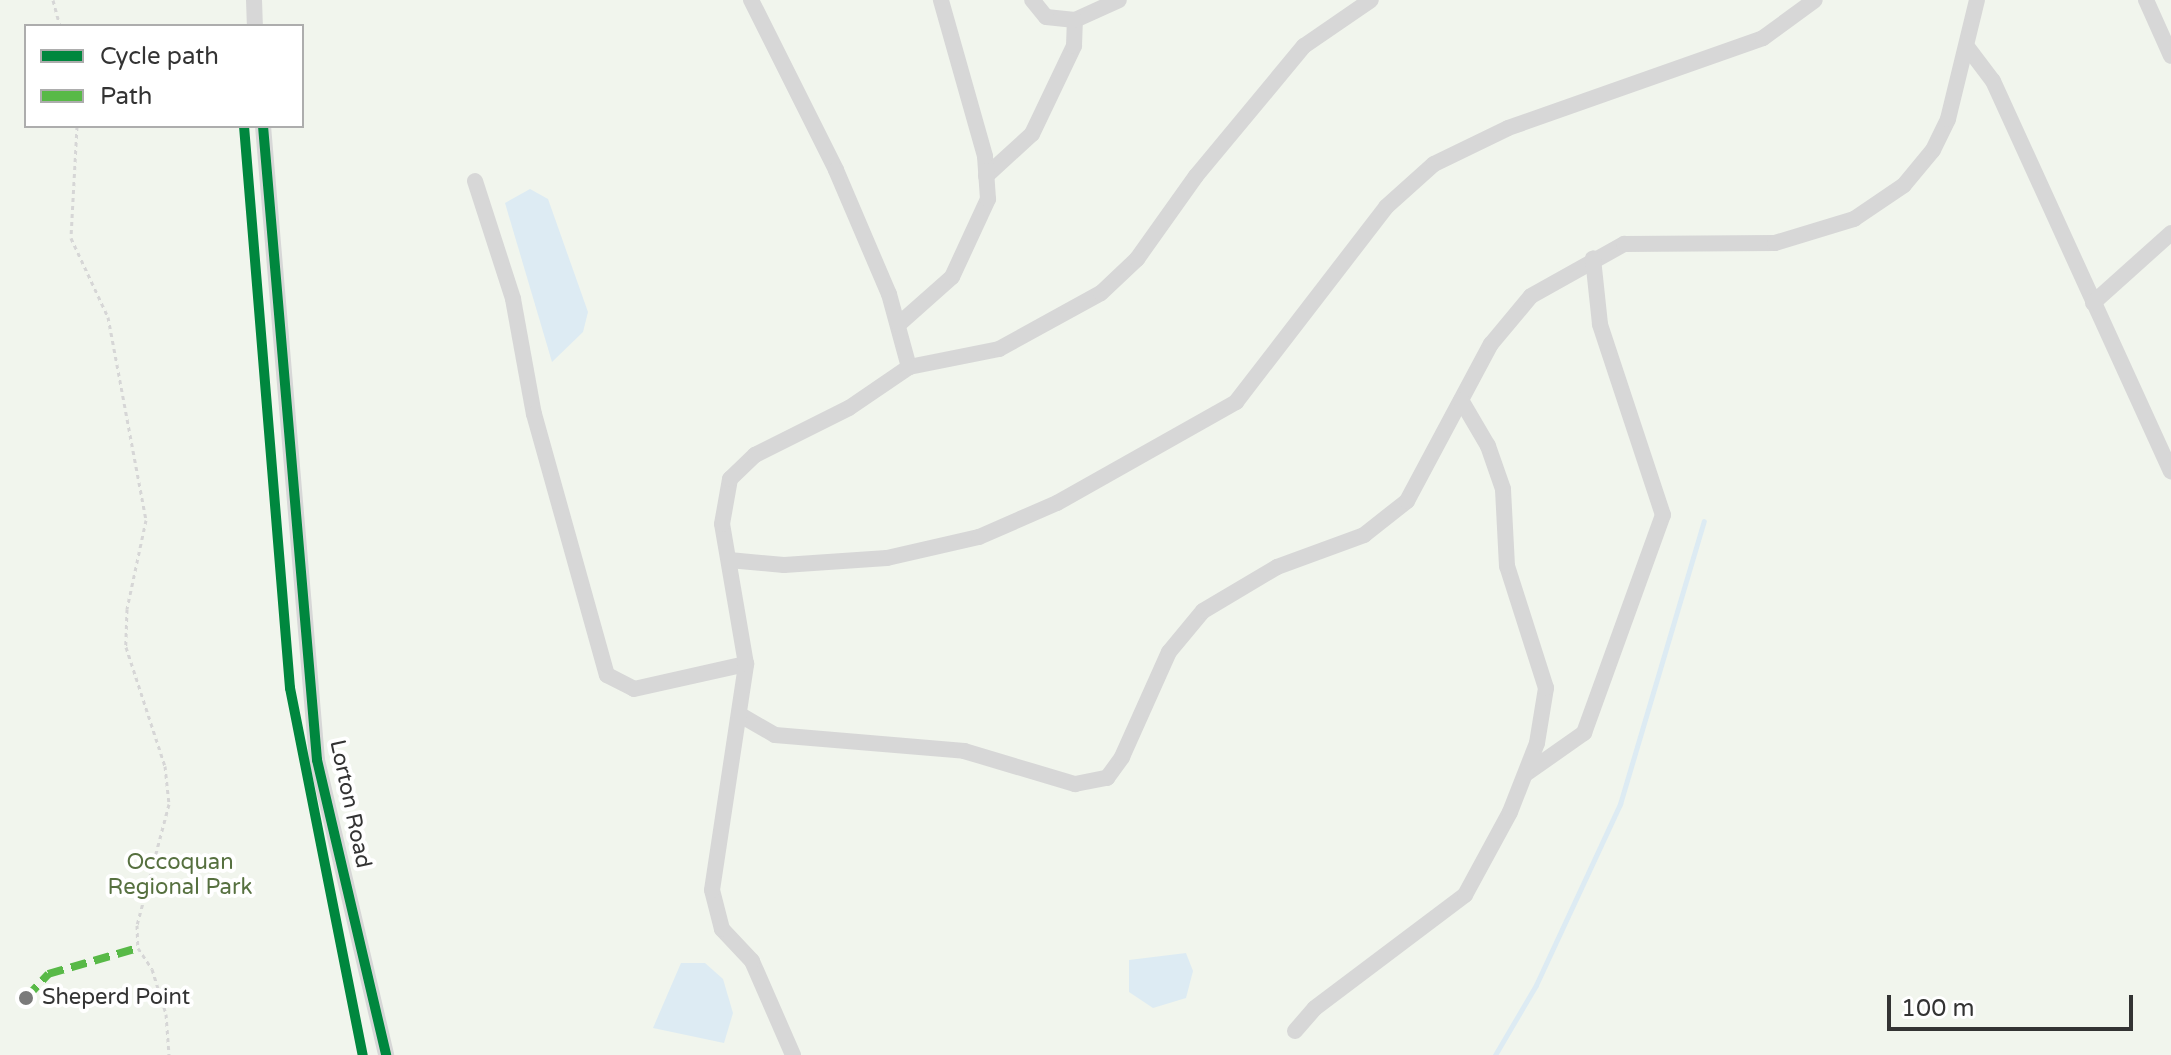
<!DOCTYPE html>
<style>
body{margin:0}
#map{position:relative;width:2171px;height:1055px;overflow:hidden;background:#fff;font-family:"Varela Round",sans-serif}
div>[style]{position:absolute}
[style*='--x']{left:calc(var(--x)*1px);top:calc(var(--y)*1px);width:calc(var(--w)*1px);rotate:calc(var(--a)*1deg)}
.green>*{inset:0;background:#f1f5ed}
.water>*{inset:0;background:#ddebf3}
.stream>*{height:5px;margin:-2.5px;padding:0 2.5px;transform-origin:2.5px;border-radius:2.5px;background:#ddebf3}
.path>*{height:3px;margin-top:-1.5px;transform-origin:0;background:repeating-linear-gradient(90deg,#d6d6d6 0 4px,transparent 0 8px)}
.minor>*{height:16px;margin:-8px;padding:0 8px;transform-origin:8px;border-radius:8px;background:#d7d7d7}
.quiet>*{height:8px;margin-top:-4px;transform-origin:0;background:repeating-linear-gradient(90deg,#58b947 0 16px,transparent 0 24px)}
.cycleway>*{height:10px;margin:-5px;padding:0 5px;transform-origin:5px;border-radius:5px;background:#00873e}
.dots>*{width:22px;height:22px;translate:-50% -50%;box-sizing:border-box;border:4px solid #fff;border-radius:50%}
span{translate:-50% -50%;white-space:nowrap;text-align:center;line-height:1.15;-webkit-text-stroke:8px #fff;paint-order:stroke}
.street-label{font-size:22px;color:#333}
.park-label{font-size:22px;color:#56703f}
.poi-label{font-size:22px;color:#333}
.left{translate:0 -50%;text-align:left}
.legend{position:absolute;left:24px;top:24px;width:280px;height:104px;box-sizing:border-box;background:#fff;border:2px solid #adadad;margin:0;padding:10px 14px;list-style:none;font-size:24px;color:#333}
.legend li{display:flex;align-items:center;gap:16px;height:40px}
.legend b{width:40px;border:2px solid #adadad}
.scale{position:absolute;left:1887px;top:995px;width:246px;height:36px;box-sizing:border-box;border:4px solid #333;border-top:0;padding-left:10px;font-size:24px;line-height:28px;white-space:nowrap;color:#333;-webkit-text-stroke:6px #fff;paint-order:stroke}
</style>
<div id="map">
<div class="green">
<i style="clip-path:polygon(evenodd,0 0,2171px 0,2171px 1055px,0 1055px,0 0,26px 26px,302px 26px,302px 126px,26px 126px,26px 26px)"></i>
</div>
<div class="water">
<i style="clip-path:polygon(530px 189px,548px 199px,588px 312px,583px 332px,552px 362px,505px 203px)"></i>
<i style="clip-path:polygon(1186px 953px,1193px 971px,1186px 998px,1153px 1008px,1129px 992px,1129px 960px)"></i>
<i style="clip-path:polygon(681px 963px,705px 963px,723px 979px,733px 1013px,724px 1043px,653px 1028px)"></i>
</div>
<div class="stream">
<i style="--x:1495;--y:1055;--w:81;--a:-59.6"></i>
<i style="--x:1536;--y:985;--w:200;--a:-65.1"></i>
<i style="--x:1620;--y:804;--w:295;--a:-73.5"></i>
</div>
<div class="path">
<i style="--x:53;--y:0;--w:27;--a:75"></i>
<i style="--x:77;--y:126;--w:112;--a:93.1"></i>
<i style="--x:71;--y:238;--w:87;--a:64.9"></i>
<i style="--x:108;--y:317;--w:207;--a:79.4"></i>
<i style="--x:146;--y:520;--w:91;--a:102.1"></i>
<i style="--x:127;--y:609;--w:38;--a:92"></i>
<i style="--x:126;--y:647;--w:125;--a:71.9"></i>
<i style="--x:165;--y:766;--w:38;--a:84"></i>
<i style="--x:169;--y:804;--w:125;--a:104.8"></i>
<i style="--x:137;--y:925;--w:23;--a:88"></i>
<i style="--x:138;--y:948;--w:25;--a:56"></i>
<i style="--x:152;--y:969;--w:47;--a:72.7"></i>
<i style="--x:166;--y:1014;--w:41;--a:85.8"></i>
</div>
<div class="minor">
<i style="--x:254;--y:0;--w:26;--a:88"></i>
<i style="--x:751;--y:0;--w:190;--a:63.4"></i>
<i style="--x:836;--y:170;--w:135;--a:66.9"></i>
<i style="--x:889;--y:294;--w:76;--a:74.7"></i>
<i style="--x:2146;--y:0;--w:61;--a:65.9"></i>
<i style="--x:1075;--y:20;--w:48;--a:-24.4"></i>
<i style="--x:1968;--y:48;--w:41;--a:52.9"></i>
<i style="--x:1993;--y:81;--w:429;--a:65.5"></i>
<i style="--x:263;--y:126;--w:636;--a:85.13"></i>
<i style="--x:317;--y:760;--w:303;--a:76.8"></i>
<i style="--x:986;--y:176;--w:62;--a:-42.4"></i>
<i style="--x:1032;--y:134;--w:98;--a:-64.5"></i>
<i style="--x:1074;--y:46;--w:26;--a:-88"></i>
<i style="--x:1075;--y:20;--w:29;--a:-174"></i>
<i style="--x:1046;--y:17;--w:22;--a:-129"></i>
<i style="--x:475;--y:181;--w:124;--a:72.1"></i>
<i style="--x:513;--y:299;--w:117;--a:79.7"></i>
<i style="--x:534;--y:414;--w:271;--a:74.4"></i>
<i style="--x:607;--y:675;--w:30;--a:27"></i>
<i style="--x:634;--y:689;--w:115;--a:-12.6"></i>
<i style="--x:2093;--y:303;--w:105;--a:-41.9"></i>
<i style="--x:899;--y:324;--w:71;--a:-41.6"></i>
<i style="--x:952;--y:277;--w:86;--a:-65.2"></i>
<i style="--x:988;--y:199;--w:43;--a:-94"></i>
<i style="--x:985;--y:156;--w:162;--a:-105.8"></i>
<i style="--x:729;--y:560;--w:55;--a:5.2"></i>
<i style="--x:784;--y:565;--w:103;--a:-3.9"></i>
<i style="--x:887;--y:558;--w:94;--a:-12.9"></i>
<i style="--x:979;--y:537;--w:85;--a:-23.6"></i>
<i style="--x:1057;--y:503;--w:206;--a:-29.4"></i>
<i style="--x:1236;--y:402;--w:246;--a:-52.4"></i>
<i style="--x:1386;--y:207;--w:64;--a:-41.9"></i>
<i style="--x:1434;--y:164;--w:82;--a:-25.9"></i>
<i style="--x:1508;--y:128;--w:270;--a:-19.4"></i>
<i style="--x:1763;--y:38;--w:64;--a:-36.2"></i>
<i style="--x:742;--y:716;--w:38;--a:30"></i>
<i style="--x:775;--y:735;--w:190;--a:4.8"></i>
<i style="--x:964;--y:751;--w:116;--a:16.6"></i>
<i style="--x:1075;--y:784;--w:33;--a:-11"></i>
<i style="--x:1107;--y:778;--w:26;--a:-54"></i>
<i style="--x:1122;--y:757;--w:115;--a:-65.9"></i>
<i style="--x:1169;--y:652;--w:53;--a:-50.3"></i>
<i style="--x:1203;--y:611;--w:86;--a:-30.7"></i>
<i style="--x:1277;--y:567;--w:93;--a:-20.2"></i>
<i style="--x:1364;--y:535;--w:55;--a:-38.3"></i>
<i style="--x:1407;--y:501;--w:178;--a:-61.9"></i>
<i style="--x:1491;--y:344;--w:62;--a:-50.2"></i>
<i style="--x:1531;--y:296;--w:107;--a:-29.2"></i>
<i style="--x:1624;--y:244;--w:151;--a:-0.4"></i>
<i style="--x:1775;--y:243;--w:83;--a:-16.9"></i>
<i style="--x:1854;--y:219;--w:60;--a:-34.2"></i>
<i style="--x:1904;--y:185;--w:45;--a:-50.4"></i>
<i style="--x:1933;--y:150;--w:34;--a:-64"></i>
<i style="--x:1948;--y:119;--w:122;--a:-76.3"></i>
<i style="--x:1527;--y:773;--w:70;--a:-35.1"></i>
<i style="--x:1584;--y:733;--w:232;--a:-70.1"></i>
<i style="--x:1663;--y:515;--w:201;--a:-108.3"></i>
<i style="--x:1600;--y:324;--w:66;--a:-96.1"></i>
<i style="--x:1295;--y:1031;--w:30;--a:-49"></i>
<i style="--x:1315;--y:1008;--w:188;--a:-37"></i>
<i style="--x:1465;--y:895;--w:94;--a:-61.5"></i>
<i style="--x:1510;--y:812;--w:74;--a:-68.6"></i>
<i style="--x:1537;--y:743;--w:56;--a:-80.7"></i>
<i style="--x:1546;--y:688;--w:128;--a:-107.7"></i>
<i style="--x:1507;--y:566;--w:77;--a:-93"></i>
<i style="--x:1503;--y:489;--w:46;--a:-109.2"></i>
<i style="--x:1488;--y:446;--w:53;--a:-120.4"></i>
<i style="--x:793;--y:1055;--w:103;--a:-113.6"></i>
<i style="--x:752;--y:961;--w:44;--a:-133.2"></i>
<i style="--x:722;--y:929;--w:40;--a:-104.4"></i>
<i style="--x:712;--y:890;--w:229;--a:-81.4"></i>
<i style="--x:746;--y:664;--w:142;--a:-99.7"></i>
<i style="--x:722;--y:524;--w:46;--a:-79.9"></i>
<i style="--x:730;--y:479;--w:35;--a:-44"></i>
<i style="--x:755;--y:455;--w:105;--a:-26.6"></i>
<i style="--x:849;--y:408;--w:73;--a:-34.3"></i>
<i style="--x:909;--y:367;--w:92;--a:-11.3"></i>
<i style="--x:999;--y:349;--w:116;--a:-28.8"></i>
<i style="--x:1101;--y:293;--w:50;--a:-43.4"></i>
<i style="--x:1137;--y:259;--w:102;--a:-54.6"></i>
<i style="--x:1196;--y:176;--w:169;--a:-50.3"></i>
<i style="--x:1304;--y:46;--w:81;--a:-34.5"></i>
</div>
<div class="quiet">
<i style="--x:26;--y:998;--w:33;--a:-47"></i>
<i style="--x:48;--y:974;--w:94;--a:-16.1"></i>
</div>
<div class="cycleway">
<i style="--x:244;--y:126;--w:564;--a:85.32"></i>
<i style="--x:290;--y:688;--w:374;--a:78.8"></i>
<i style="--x:263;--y:126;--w:636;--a:85.13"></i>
<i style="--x:317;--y:760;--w:303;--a:76.8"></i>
</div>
<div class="dots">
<i style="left:26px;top:998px;background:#7a7a7a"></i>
</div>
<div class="street-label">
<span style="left:350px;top:804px;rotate:78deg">Lorton Road</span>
</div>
<div class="park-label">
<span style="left:180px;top:875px">Occoquan<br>Regional Park</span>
</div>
<div class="poi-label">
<span class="left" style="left:42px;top:998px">Sheperd Point</span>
</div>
<ul class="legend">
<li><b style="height:10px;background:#00873e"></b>Cycle path</li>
<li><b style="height:10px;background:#58b947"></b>Path</li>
</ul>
<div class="scale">100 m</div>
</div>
